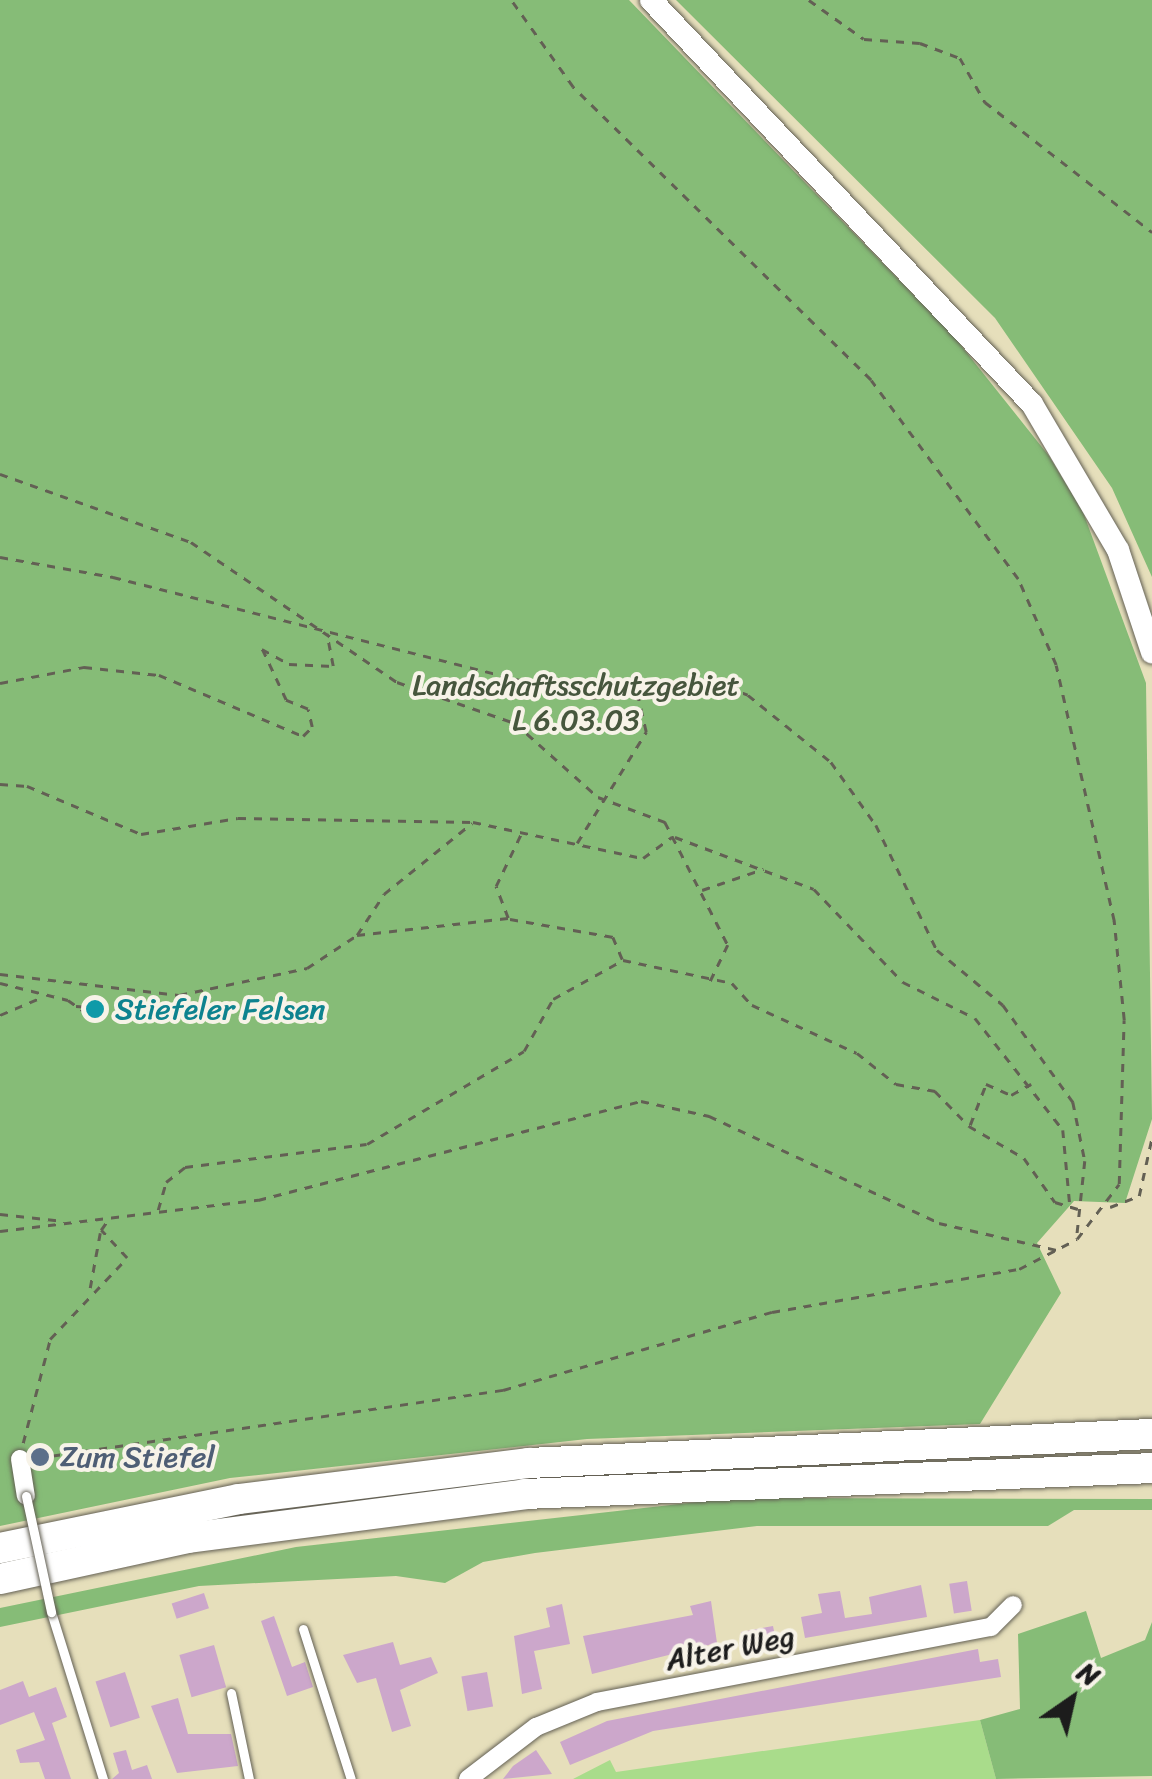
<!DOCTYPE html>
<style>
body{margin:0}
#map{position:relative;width:1152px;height:1779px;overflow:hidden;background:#e6dfbb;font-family:Sriracha,sans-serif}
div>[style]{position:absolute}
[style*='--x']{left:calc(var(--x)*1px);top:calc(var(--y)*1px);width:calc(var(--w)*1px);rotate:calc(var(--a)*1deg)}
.green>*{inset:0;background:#a9dc8b}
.forest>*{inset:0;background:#86bc77}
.building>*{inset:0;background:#cca7cb;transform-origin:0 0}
.path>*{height:2.5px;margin-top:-1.25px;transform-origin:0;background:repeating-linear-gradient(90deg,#636054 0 8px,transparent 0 16px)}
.roads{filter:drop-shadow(0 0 2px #636054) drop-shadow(0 0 2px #636054)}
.lane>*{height:9px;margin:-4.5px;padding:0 4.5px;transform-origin:4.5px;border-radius:4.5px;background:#fff}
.street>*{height:18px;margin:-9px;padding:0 9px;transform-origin:9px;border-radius:9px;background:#fff}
.secondary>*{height:22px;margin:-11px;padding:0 11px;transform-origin:11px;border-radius:11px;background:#fff}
.highway>*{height:30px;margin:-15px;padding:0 15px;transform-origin:15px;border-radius:15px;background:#fff}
.bridges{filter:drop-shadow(0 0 2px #636054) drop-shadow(0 0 2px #636054)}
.lane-bridge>*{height:9px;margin:-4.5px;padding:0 4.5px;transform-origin:4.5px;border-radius:4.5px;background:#fff}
.dots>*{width:28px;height:28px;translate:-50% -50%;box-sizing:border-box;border:5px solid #f7f3e8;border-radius:50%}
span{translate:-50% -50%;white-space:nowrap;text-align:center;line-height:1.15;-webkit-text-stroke:8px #f7f3e8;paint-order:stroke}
.park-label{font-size:30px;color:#46563d}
.culture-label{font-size:30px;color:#0d838f}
.left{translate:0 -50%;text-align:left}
.service-label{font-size:30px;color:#4e5e75}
.street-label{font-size:30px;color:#1c1c1c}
.north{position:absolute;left:1022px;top:1649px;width:100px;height:100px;-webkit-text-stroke:8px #f7f3e8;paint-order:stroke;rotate:34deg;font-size:28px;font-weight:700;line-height:40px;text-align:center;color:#1c1c1c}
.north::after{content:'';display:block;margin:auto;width:35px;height:45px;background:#1c1c1c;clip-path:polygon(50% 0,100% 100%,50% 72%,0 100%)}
</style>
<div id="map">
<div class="green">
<i style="clip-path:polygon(980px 1720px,996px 1779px,573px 1779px,610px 1760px,616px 1772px)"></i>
</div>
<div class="forest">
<i style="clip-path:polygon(0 0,629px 0,955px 338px,1049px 456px,1083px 512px,1146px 683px,1152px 1119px,1125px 1203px,1074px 1201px,1037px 1243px,1061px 1293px,980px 1424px,587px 1439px,230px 1478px,0 1526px)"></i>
<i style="clip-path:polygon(676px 0,1152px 0,1152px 577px,1112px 488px,995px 318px)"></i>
<i style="clip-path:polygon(733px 1498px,1152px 1499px,1152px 1510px,1074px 1510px,1048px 1526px,757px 1526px,535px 1553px,483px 1562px,445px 1583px,396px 1576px,199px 1586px,0 1627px,0 1608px,296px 1547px)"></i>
<i style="clip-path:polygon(1086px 1611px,1101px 1658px,1145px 1640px,1152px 1622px,1152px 1776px,996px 1779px,980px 1720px,1020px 1709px,1018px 1634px)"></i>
</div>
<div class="building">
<i style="left:967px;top:1581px;width:30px;height:18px;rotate:81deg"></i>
<i style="clip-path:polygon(921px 1585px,927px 1617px,805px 1638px,801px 1617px,822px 1613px,818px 1594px,840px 1591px,845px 1618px,872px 1614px,869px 1597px)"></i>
<i style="left:204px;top:1593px;width:16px;height:34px;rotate:72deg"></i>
<i style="clip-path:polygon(711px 1601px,717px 1643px,592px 1674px,583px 1636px,693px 1615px,690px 1606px)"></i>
<i style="clip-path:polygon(562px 1604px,570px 1644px,534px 1651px,542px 1689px,522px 1694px,514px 1636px,550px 1627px,546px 1608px)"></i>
<i style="clip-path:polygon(274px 1616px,292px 1667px,305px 1662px,313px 1687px,287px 1696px,261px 1621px)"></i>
<i style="clip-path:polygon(773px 1626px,775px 1636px,792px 1632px,795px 1647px,746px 1655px,741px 1632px)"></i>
<i style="clip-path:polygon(393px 1642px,400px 1665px,431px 1657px,438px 1673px,400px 1690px,411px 1726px,392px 1732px,376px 1678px,357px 1683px,343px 1655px)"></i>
<i style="left:214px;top:1645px;width:44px;height:36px;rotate:74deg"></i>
<i style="clip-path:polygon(978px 1649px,980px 1662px,998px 1659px,1001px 1677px,653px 1731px,570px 1765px,560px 1742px,607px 1721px)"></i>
<i style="left:125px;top:1672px;width:48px;height:31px;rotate:72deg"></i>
<i style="left:487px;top:1672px;width:35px;height:26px;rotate:80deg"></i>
<i style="clip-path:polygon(23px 1681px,29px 1697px,56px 1687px,67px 1717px,52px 1723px,71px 1779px,45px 1779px,39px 1762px,20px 1763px,16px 1750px,45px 1740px,34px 1712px,0 1725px,0 1690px)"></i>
<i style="clip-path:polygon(178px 1698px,188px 1734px,231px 1734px,238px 1766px,177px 1773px,151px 1706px)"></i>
<i style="clip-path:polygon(126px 1750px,132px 1770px,147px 1765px,152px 1779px,112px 1779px,119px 1773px,113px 1753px)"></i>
<i style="clip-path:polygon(536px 1750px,552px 1774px,503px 1779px,513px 1766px)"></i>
</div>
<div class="path">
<i style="--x:809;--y:0;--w:67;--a:35.3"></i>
<i style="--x:864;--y:39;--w:56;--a:4.1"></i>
<i style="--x:920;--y:43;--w:43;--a:20.6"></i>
<i style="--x:960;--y:58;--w:51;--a:60.4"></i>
<i style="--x:985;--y:102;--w:212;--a:37.9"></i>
<i style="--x:0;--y:474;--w:203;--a:19.6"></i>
<i style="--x:191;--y:542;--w:249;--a:34.2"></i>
<i style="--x:397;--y:682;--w:125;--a:19.2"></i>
<i style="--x:515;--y:723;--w:111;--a:41.7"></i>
<i style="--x:598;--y:797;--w:72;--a:20.5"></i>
<i style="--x:665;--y:822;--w:138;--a:62.9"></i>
<i style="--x:728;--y:945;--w:41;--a:115.9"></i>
<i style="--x:0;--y:557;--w:115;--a:10"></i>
<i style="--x:113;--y:577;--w:493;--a:14.2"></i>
<i style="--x:591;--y:698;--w:123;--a:-7.5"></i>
<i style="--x:713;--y:682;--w:37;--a:20"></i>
<i style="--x:748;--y:695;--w:107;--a:38.9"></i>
<i style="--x:831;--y:762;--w:77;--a:54.5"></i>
<i style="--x:876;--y:825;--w:139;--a:64"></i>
<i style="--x:937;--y:950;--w:86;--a:39.8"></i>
<i style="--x:1003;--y:1005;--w:120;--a:54.2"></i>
<i style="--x:1073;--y:1102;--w:60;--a:78.5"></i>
<i style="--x:1085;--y:1161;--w:75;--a:96.1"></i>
<i style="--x:0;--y:683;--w:86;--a:-10.8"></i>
<i style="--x:84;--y:667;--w:75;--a:6.1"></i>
<i style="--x:159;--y:675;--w:156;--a:23"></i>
<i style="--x:303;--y:736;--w:13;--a:-45"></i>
<i style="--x:312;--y:727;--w:18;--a:-103"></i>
<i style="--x:308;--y:709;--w:24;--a:-158"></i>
<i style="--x:286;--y:700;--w:56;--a:-115.2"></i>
<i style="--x:262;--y:649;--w:31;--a:29"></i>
<i style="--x:289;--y:664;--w:44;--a:2.6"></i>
<i style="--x:333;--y:666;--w:33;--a:-101"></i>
<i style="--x:0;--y:784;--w:27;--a:4"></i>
<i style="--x:27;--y:786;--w:124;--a:22.8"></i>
<i style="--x:141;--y:834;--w:98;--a:-9.4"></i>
<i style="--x:238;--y:818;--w:235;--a:1"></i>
<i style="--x:473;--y:822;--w:174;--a:12"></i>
<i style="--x:643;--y:858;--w:36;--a:-36"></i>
<i style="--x:675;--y:837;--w:148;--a:20.5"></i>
<i style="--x:814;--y:889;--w:129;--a:46.3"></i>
<i style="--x:903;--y:982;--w:80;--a:26.6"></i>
<i style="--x:975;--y:1018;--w:142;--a:51.8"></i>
<i style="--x:1063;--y:1130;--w:75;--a:84.7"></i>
<i style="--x:577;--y:843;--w:131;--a:-58.1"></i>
<i style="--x:646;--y:732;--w:40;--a:-103"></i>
<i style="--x:702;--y:890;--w:65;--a:-19"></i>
<i style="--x:510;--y:919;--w:105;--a:9.9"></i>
<i style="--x:613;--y:937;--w:25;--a:67"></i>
<i style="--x:357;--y:935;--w:49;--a:-56.6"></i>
<i style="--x:384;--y:894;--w:113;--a:-38.9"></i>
<i style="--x:0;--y:974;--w:180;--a:6.7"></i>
<i style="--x:179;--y:995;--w:131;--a:-11.9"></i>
<i style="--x:307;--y:968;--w:60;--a:-33.4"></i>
<i style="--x:357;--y:935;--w:152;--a:-6.4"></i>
<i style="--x:508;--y:918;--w:34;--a:-111"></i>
<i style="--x:496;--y:886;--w:58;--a:-64.3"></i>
<i style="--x:0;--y:983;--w:70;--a:14"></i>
<i style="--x:68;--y:1000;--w:28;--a:35"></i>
<i style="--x:91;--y:1016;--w:17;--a:-24"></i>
<i style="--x:76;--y:1006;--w:30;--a:4"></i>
<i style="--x:0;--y:1015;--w:43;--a:-23"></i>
<i style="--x:970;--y:1125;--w:44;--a:-68.7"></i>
<i style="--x:986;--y:1084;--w:27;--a:24"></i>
<i style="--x:1011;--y:1095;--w:23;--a:-29"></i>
<i style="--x:1110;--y:1207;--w:31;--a:-21"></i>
<i style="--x:1139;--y:1196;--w:60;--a:-77.6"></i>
<i style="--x:158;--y:1210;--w:29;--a:-74"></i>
<i style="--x:166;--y:1182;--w:24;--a:-38"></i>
<i style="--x:185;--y:1167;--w:183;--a:-7.2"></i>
<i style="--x:367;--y:1144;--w:182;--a:-30.6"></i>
<i style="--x:524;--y:1051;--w:60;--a:-60.9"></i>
<i style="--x:553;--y:999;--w:80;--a:-29.1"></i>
<i style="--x:623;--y:960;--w:111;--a:11.9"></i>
<i style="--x:732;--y:983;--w:30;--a:48"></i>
<i style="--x:752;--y:1005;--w:115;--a:24.6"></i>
<i style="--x:857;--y:1053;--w:50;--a:38.5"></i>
<i style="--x:896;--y:1084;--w:40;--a:10"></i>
<i style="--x:935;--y:1091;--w:49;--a:45.8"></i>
<i style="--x:969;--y:1126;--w:64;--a:30.2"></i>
<i style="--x:1024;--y:1158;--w:54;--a:54.8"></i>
<i style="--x:1055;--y:1202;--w:24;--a:17"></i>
<i style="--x:0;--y:1214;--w:64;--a:6.2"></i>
<i style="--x:0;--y:1231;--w:260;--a:-6.9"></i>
<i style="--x:258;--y:1200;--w:396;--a:-14.5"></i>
<i style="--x:641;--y:1101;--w:70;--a:12.4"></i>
<i style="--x:709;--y:1116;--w:254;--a:24.9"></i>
<i style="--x:939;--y:1223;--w:125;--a:12.9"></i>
<i style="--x:90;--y:1288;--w:56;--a:-79.7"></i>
<i style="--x:23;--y:1443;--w:107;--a:-75.4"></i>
<i style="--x:50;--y:1339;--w:112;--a:-46.5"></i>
<i style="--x:127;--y:1258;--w:38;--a:-133"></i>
<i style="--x:101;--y:1230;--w:12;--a:-55"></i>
<i style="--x:36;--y:1458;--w:472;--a:-8.3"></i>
<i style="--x:503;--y:1390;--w:280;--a:-16.2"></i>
<i style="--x:772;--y:1312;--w:251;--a:-9.9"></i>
<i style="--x:1019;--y:1269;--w:65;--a:-27.3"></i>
<i style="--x:1077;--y:1239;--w:69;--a:-52.6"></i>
<i style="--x:1119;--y:1184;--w:164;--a:-88.3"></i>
<i style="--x:1124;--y:1020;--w:100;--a:-95.8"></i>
<i style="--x:1114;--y:921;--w:262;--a:-102.8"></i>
<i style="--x:1056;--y:665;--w:94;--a:-113.8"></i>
<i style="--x:1018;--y:579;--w:247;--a:-126.5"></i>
<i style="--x:871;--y:380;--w:418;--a:-135.5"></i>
<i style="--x:573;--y:87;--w:107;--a:-125.5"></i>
</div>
<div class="roads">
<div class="lane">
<i style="--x:51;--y:1612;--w:175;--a:72.7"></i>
<i style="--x:303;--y:1629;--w:157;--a:72.3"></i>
<i style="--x:231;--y:1693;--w:88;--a:78.2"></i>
</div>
<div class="street">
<i style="--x:20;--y:1459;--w:37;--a:81"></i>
<i style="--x:468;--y:1779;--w:86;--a:-37.4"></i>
<i style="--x:536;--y:1727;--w:66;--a:-22.3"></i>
<i style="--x:597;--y:1702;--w:401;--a:-10.8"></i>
<i style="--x:991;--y:1627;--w:31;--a:-45"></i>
</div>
<div class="secondary">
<i style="--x:651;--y:0;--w:555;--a:46.68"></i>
<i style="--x:1032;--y:404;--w:169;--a:59.5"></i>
<i style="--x:1118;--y:550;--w:108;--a:71.6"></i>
</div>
<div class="highway">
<i style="--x:0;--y:1548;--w:244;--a:-11.6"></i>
<i style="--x:239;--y:1499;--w:292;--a:-7.1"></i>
<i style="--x:529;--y:1463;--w:624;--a:-2.67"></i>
<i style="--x:0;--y:1579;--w:192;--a:-12.3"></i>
<i style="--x:188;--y:1538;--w:340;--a:-7.4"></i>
<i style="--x:525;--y:1494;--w:628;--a:-2.37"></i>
</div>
</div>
<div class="bridges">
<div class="lane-bridge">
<i style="--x:26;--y:1496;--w:119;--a:77.8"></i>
</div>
</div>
<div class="dots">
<i style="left:95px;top:1009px;background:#0f9aa8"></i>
<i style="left:40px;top:1457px;background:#5c6f8a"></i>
</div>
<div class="park-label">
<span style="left:576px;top:702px">Landschaftsschutzgebiet<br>L 6.03.03</span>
</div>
<div class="culture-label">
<span class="left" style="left:115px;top:1009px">Stiefeler Felsen</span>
</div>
<div class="service-label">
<span class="left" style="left:60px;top:1457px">Zum Stiefel</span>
</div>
<div class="street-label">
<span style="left:730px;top:1648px;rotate:-11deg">Alter Weg</span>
</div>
<div class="north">N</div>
</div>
